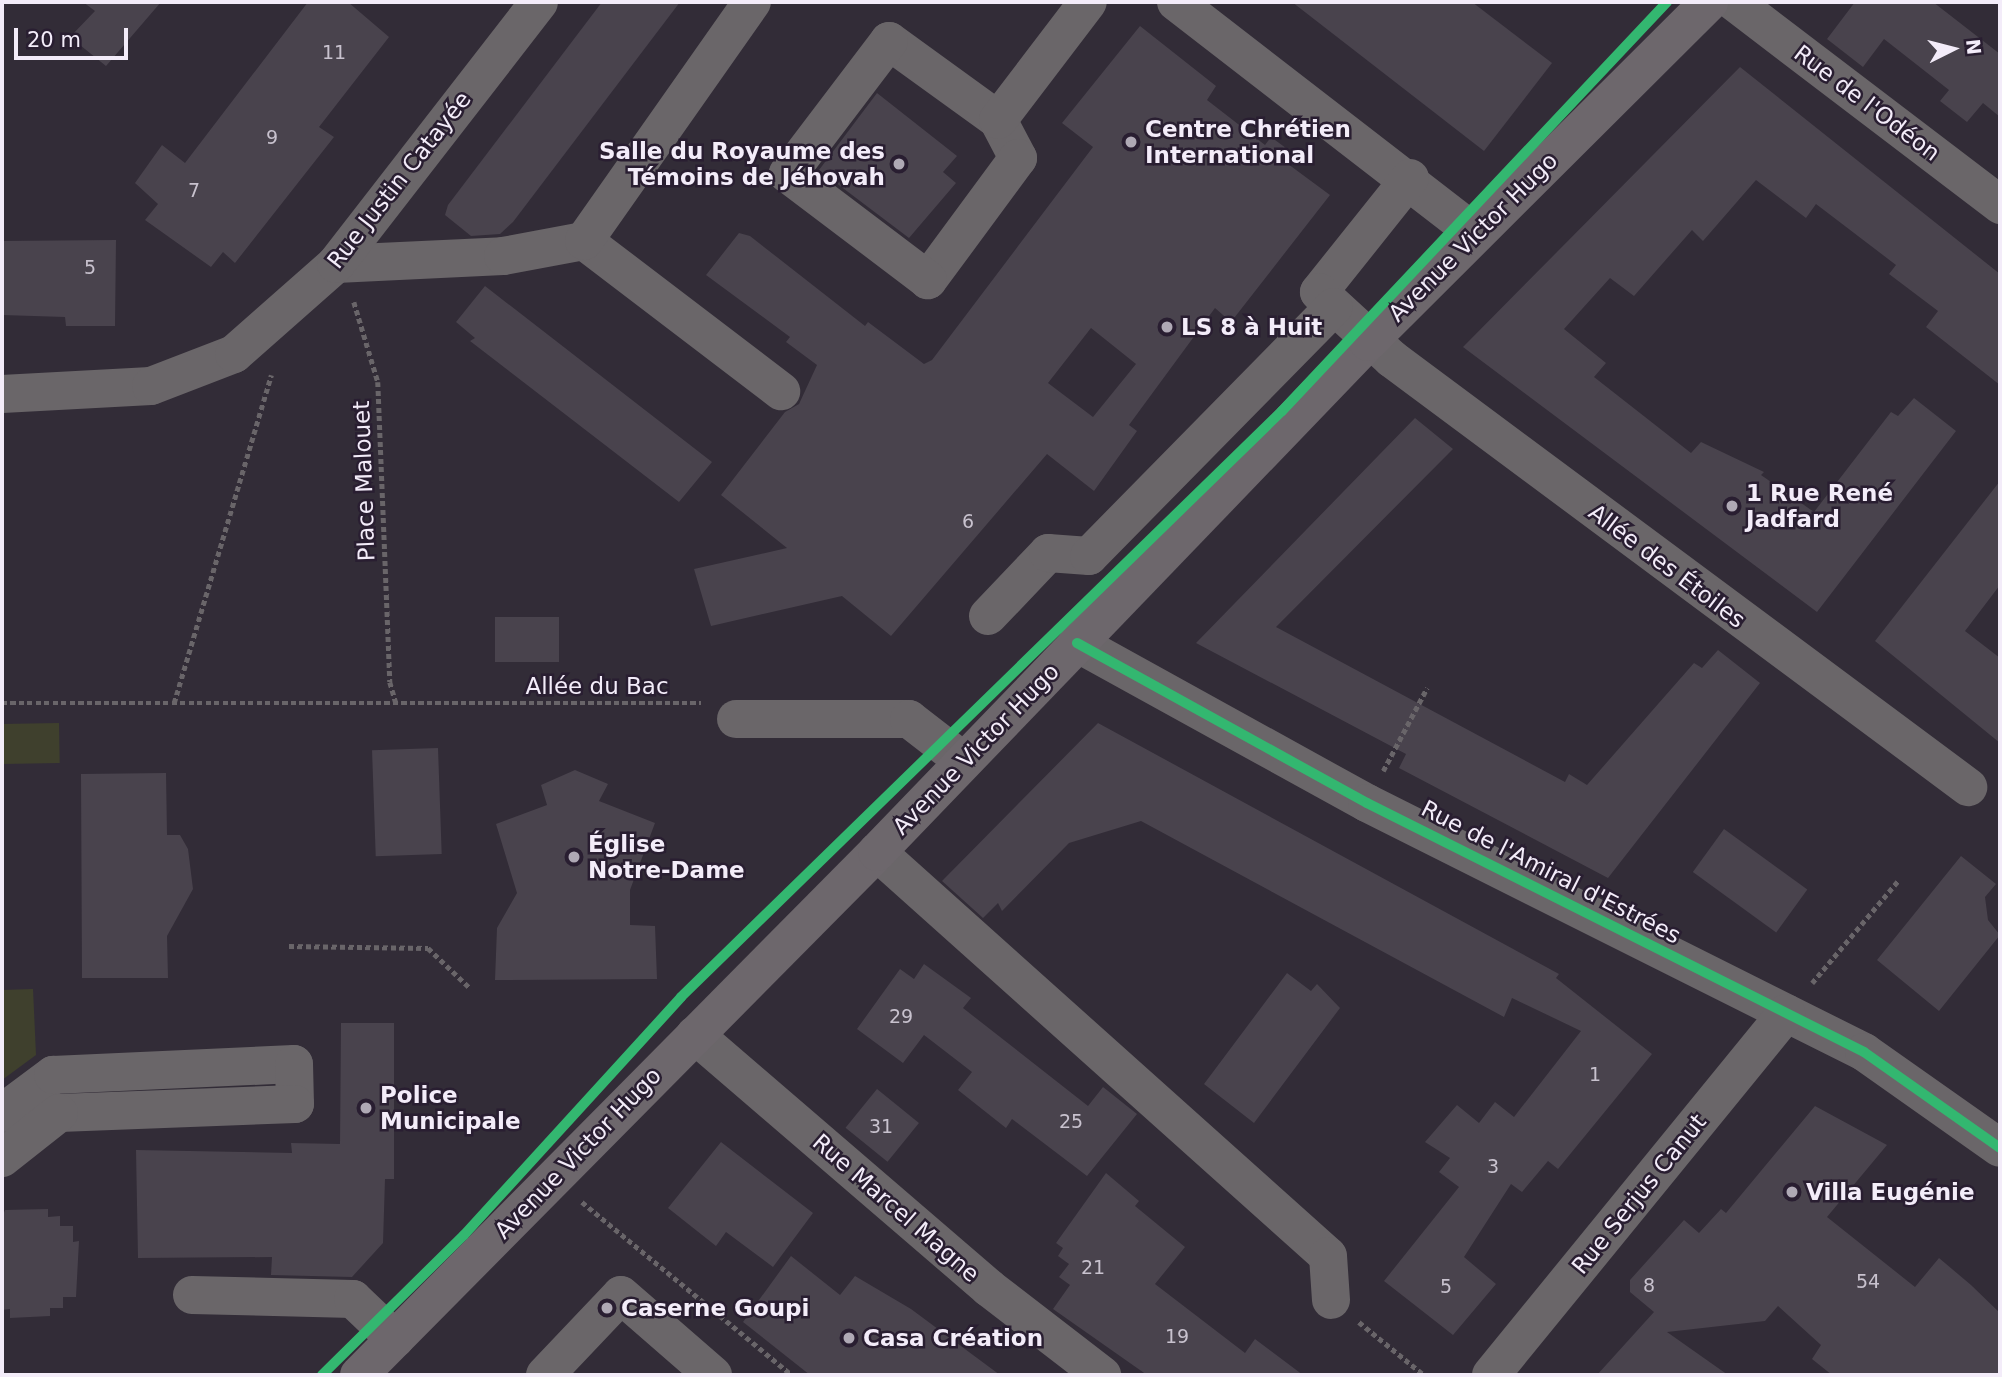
<!DOCTYPE html>
<meta charset="utf-8">
<style>
body{margin:0}
#map{position:relative;width:2002px;height:1377px;overflow:hidden;background:#322c37;font-family:"DejaVu Sans",sans-serif}
div>[style]{position:absolute}
[style*='--x']{left:calc(var(--x)*1px);top:calc(var(--y)*1px);width:calc(var(--w)*1px);rotate:calc(var(--a)*1deg)}
.green>*{inset:0;background:#3f402d;transform-origin:0 0}
.building>*{inset:0;background:#49434d;transform-origin:0 0}
.path>*{height:4.5px;margin-top:-2.25px;transform-origin:0;background:repeating-linear-gradient(90deg,#696569 0 5px,transparent 0 8.5px)}
.minor>*{height:38px;margin:-19px;padding:0 19px;transform-origin:19px;border-radius:19px;background:#6a6669}
.major>*{height:38px;margin:-19px;padding:0 19px;transform-origin:19px;border-radius:19px;background:#6d676c}
.cycleway>*{height:10px;margin:-5px;padding:0 5px;transform-origin:5px;border-radius:5px;background:#33b770}
.dots>*{width:19px;height:19px;translate:-50% -50%;box-sizing:border-box;border:4px solid #291e31;border-radius:50%}
span{translate:-50% -50%;white-space:nowrap;text-align:center;line-height:1.15;-webkit-text-stroke:5px #291e31;paint-order:stroke}
.number-label{font-size:19px;color:#c8c2ce}
.number-label span{-webkit-text-stroke-width:0}
.street-label{font-size:23px;color:#f3ecf9}
.poi-label{font-size:23px;color:#f3ecf9;font-weight:700}
.left{translate:0 -50%;text-align:left}
.right{translate:-100% -50%;text-align:right}
.frame{position:absolute;inset:0;border:4px solid #f3ecf9;pointer-events:none}
.north{position:absolute;left:1918px;top:14px;width:70px;height:70px;-webkit-text-stroke:5px #291e31;paint-order:stroke;rotate:84deg;font-size:19px;font-weight:700;line-height:28px;text-align:center;color:#f3ecf9}
.north::after{content:'';display:block;margin:auto;width:24px;height:32px;background:#f3ecf9;clip-path:polygon(50% 0,100% 100%,50% 72%,0 100%)}
.scale{position:absolute;left:14px;top:28px;width:114px;height:32px;box-sizing:border-box;border:4px solid #f3ecf9;border-top:0;padding-left:9px;font-size:21px;line-height:24px;white-space:nowrap;color:#f3ecf9;-webkit-text-stroke:5px #291e31;paint-order:stroke}
</style>
<div id="map">
<div class="green">
<i style="left:59px;top:723px;width:40px;height:57px;rotate:89deg"></i>
<i style="clip-path:polygon(33px 989px,36px 1055px,2px 1080px,2px 990px)"></i>
</div>
<div class="building">
<i style="clip-path:polygon(83px 2px,161px 2px,106px 66px,70px 37px,95px 11px)"></i>
<i style="clip-path:polygon(308px 2px,348px 2px,389px 37px,319px 127px,334px 137px,235px 263px,223px 252px,211px 267px,145px 220px,158px 204px,135px 183px,162px 145px,185px 163px)"></i>
<i style="clip-path:polygon(602px 2px,680px 2px,513px 222px,500px 234px,471px 236px,445px 215px,448px 205px)"></i>
<i style="clip-path:polygon(1292px 2px,1472px 2px,1552px 63px,1484px 151px)"></i>
<i style="clip-path:polygon(1855px 2px,1933px 2px,2000px 54px,2000px 117px,1983px 103px,1967px 122px,1940px 101px,1949px 90px,1884px 39px,1863px 67px,1827px 39px)"></i>
<i style="clip-path:polygon(evenodd,1140px 26px,1216px 86px,1207px 100px,1265px 145px,1271px 137px,1294px 154px,1288px 164px,1330px 195px,1231px 322px,1215px 308px,1129px 425px,1137px 431px,1094px 491px,1047px 454px,891px 636px,842px 596px,711px 626px,694px 569px,787px 548px,721px 495px,785px 412px,799px 404px,817px 365px,786px 342px,790px 337px,706px 275px,739px 233px,750px 236px,865px 326px,868px 322px,924px 364px,932px 360px,1093px 147px,1062px 123px,1140px 26px,1091px 328px,1136px 364px,1093px 417px,1048px 383px,1091px 328px)"></i>
<i style="clip-path:polygon(1740px 67px,2000px 274px,2000px 385px,1926px 327px,1938px 311px,1889px 274px,1896px 265px,1816px 204px,1806px 218px,1756px 180px,1703px 241px,1692px 230px,1634px 296px,1610px 278px,1564px 329px,1606px 363px,1594px 377px,1691px 453px,1701px 442px,1764px 472px,1761px 475px,1814px 512px,1891px 412px,1898px 416px,1914px 398px,1956px 431px,1817px 612px,1463px 347px)"></i>
<i style="clip-path:polygon(877px 93px,957px 156px,943px 172px,956px 183px,909px 238px,819px 170px)"></i>
<i style="clip-path:polygon(116px 240px,115px 326px,66px 326px,65px 317px,2px 315px,2px 241px)"></i>
<i style="clip-path:polygon(485px 286px,712px 462px,679px 502px,470px 341px,475px 338px,456px 322px)"></i>
<i style="clip-path:polygon(1415px 418px,1453px 449px,1276px 627px,1565px 782px,1569px 774px,1587px 785px,1694px 663px,1702px 668px,1718px 650px,1760px 683px,1608px 878px,1399px 768px,1406px 754px,1196px 643px)"></i>
<i style="clip-path:polygon(2000px 481px,2000px 585px,1965px 631px,2000px 658px,2000px 743px,1875px 641px)"></i>
<i style="left:559px;top:617px;width:45px;height:64px;rotate:90deg"></i>
<i style="clip-path:polygon(1098px 723px,1559px 974px,1556px 978px,1652px 1054px,1558px 1169px,1548px 1161px,1522px 1192px,1511px 1184px,1464px 1257px,1496px 1284px,1453px 1335px,1384px 1281px,1459px 1187px,1439px 1172px,1450px 1158px,1425px 1142px,1457px 1105px,1479px 1123px,1495px 1102px,1514px 1117px,1581px 1031px,1512px 998px,1504px 1017px,1141px 821px,1069px 843px,1002px 911px,998px 903px,983px 918px,942px 881px)"></i>
<i style="left:438px;top:748px;width:106px;height:66px;rotate:88deg"></i>
<i style="clip-path:polygon(575px 770px,608px 784px,599px 801px,655px 823px,630px 890px,630px 925px,655px 926px,657px 979px,495px 980px,497px 928px,517px 893px,496px 824px,547px 805px,541px 785px)"></i>
<i style="clip-path:polygon(166px 773px,167px 835px,180px 835px,188px 849px,193px 889px,167px 936px,168px 978px,82px 978px,81px 774px)"></i>
<i style="left:1724px;top:829px;width:103px;height:53px;rotate:36deg"></i>
<i style="clip-path:polygon(1961px 856px,1996px 884px,1985px 897px,1988px 920px,2000px 935px,1939px 1011px,1877px 960px)"></i>
<i style="clip-path:polygon(924px 964px,971px 998px,963px 1008px,1088px 1106px,1103px 1087px,1137px 1114px,1087px 1176px,1012px 1119px,1006px 1128px,958px 1090px,972px 1072px,924px 1035px,903px 1063px,857px 1029px,900px 969px,914px 979px)"></i>
<i style="clip-path:polygon(1287px 973px,1311px 991px,1317px 984px,1340px 1008px,1254px 1123px,1204px 1084px)"></i>
<i style="clip-path:polygon(341px 1023px,394px 1023px,394px 1179px,385px 1179px,383px 1243px,352px 1277px,271px 1275px,272px 1257px,138px 1258px,136px 1150px,292px 1153px,291px 1143px,340px 1144px)"></i>
<i style="left:877px;top:1089px;width:54px;height:50px;rotate:39deg"></i>
<i style="clip-path:polygon(1815px 1106px,1887px 1145px,1827px 1217px,1915px 1287px,1939px 1258px,1971px 1285px,2000px 1313px,2000px 1375px,1832px 1375px,1812px 1359px,1821px 1345px,1778px 1306px,1765px 1321px,1667px 1332px,1728px 1375px,1597px 1375px,1654px 1312px,1630px 1292px,1630px 1280px,1684px 1220px,1699px 1233px,1721px 1209px,1726px 1213px)"></i>
<i style="clip-path:polygon(721px 1142px,813px 1213px,773px 1267px,726px 1232px,716px 1246px,668px 1208px)"></i>
<i style="clip-path:polygon(1106px 1173px,1139px 1201px,1135px 1206px,1185px 1247px,1155px 1284px,1245px 1353px,1255px 1339px,1303px 1375px,1147px 1375px,1053px 1309px,1070px 1285px,1059px 1277px,1069px 1264px,1058px 1256px,1063px 1248px,1056px 1243px)"></i>
<i style="clip-path:polygon(48px 1209px,48px 1217px,60px 1216px,60px 1226px,73px 1226px,73px 1242px,79px 1241px,76px 1297px,63px 1297px,63px 1308px,50px 1308px,50px 1316px,10px 1318px,10px 1309px,2px 1310px,2px 1218px,5px 1210px)"></i>
<i style="clip-path:polygon(791px 1256px,840px 1295px,855px 1276px,911px 1309px,1000px 1375px,810px 1375px,743px 1322px)"></i>
</div>
<div class="path">
<i style="--x:354;--y:302;--w:84;--a:73.3"></i>
<i style="--x:378;--y:382;--w:300;--a:87.7"></i>
<i style="--x:390;--y:682;--w:22;--a:74"></i>
<i style="--x:2;--y:703;--w:699;--a:0"></i>
<i style="--x:174;--y:703;--w:342;--a:-73.5"></i>
<i style="--x:1383;--y:771;--w:94;--a:-62.1"></i>
<i style="--x:289;--y:946;--w:139;--a:0.8"></i>
<i style="--x:428;--y:948;--w:57;--a:43.6"></i>
<i style="--x:1812;--y:983;--w:133;--a:-49.9"></i>
<i style="--x:582;--y:1202;--w:272;--a:39.5"></i>
<i style="--x:1359;--y:1322;--w:84;--a:39.2"></i>
</div>
<div class="minor">
<i style="--x:1176;--y:2;--w:379;--a:37.7"></i>
<i style="--x:1734;--y:2;--w:335;--a:37.3"></i>
<i style="--x:889;--y:41;--w:135;--a:35.9"></i>
<i style="--x:998;--y:120;--w:43;--a:62.2"></i>
<i style="--x:1018;--y:158;--w:152;--a:126.4"></i>
<i style="--x:928;--y:280;--w:176;--a:-142.9"></i>
<i style="--x:788;--y:174;--w:167;--a:-52.8"></i>
<i style="--x:998;--y:120;--w:148;--a:-52.7"></i>
<i style="--x:1410;--y:178;--w:146;--a:128.6"></i>
<i style="--x:1319;--y:292;--w:99;--a:42.5"></i>
<i style="--x:1392;--y:359;--w:718;--a:36.61"></i>
<i style="--x:584;--y:241;--w:248;--a:37.3"></i>
<i style="--x:336;--y:264;--w:167;--a:-2.7"></i>
<i style="--x:503;--y:256;--w:82;--a:-10.5"></i>
<i style="--x:584;--y:241;--w:292;--a:-54.9"></i>
<i style="--x:2;--y:394;--w:149;--a:-3.1"></i>
<i style="--x:151;--y:386;--w:89;--a:-21.1"></i>
<i style="--x:234;--y:354;--w:136;--a:-41.4"></i>
<i style="--x:336;--y:264;--w:331;--a:-52.2"></i>
<i style="--x:988;--y:616;--w:87;--a:-46.4"></i>
<i style="--x:1048;--y:553;--w:41;--a:4.2"></i>
<i style="--x:1089;--y:556;--w:349;--a:-45.5"></i>
<i style="--x:1077;--y:643;--w:331;--a:28.9"></i>
<i style="--x:1367;--y:803;--w:556;--a:26.61"></i>
<i style="--x:1864;--y:1052;--w:166;--a:35.2"></i>
<i style="--x:736;--y:719;--w:173;--a:0"></i>
<i style="--x:909;--y:719;--w:67;--a:37.7"></i>
<i style="--x:877;--y:852;--w:605;--a:41.85"></i>
<i style="--x:1328;--y:1256;--w:44;--a:86.1"></i>
<i style="--x:695;--y:1035;--w:388;--a:40.7"></i>
<i style="--x:989;--y:1288;--w:143;--a:37.6"></i>
<i style="--x:2;--y:1113;--w:64;--a:-36.7"></i>
<i style="--x:53;--y:1075;--w:241;--a:-2.6"></i>
<i style="--x:294;--y:1064;--w:40;--a:88.6"></i>
<i style="--x:295;--y:1104;--w:236;--a:177.8"></i>
<i style="--x:59;--y:1113;--w:73;--a:141.7"></i>
<i style="--x:192;--y:1295;--w:161;--a:1.4"></i>
<i style="--x:353;--y:1299;--w:58;--a:43.6"></i>
<i style="--x:545;--y:1375;--w:110;--a:-46.5"></i>
<i style="--x:621;--y:1295;--w:122;--a:41"></i>
<i style="--x:1491;--y:1375;--w:467;--a:-50.8"></i>
</div>
<div class="major">
<i style="--x:359;--y:1375;--w:736;--a:-45.28"></i>
<i style="--x:877;--y:852;--w:708;--a:-46.09"></i>
<i style="--x:1368;--y:342;--w:482;--a:-44.9"></i>
</div>
<div class="cycleway">
<i style="--x:1077;--y:643;--w:331;--a:28.9"></i>
<i style="--x:1367;--y:803;--w:556;--a:26.61"></i>
<i style="--x:1864;--y:1052;--w:166;--a:35.2"></i>
<i style="--x:322;--y:1375;--w:199;--a:-44.6"></i>
<i style="--x:464;--y:1235;--w:322;--a:-47.6"></i>
<i style="--x:681;--y:997;--w:839;--a:-44.28"></i>
<i style="--x:1282;--y:411;--w:562;--a:-46.73"></i>
</div>
<div class="dots">
<i style="left:1131px;top:142px;background:#afa9b5"></i>
<i style="left:899px;top:164px;background:#afa9b5"></i>
<i style="left:1167px;top:327px;background:#afa9b5"></i>
<i style="left:1732px;top:506px;background:#afa9b5"></i>
<i style="left:574px;top:857px;background:#afa9b5"></i>
<i style="left:366px;top:1108px;background:#afa9b5"></i>
<i style="left:1792px;top:1192px;background:#afa9b5"></i>
<i style="left:607px;top:1308px;background:#afa9b5"></i>
<i style="left:849px;top:1338px;background:#afa9b5"></i>
</div>
<div class="number-label">
<span style="left:334px;top:53px">11</span>
<span style="left:272px;top:138px">9</span>
<span style="left:194px;top:191px">7</span>
<span style="left:90px;top:268px">5</span>
<span style="left:968px;top:522px">6</span>
<span style="left:901px;top:1017px">29</span>
<span style="left:1595px;top:1075px">1</span>
<span style="left:1071px;top:1122px">25</span>
<span style="left:881px;top:1127px">31</span>
<span style="left:1493px;top:1167px">3</span>
<span style="left:1093px;top:1268px">21</span>
<span style="left:1868px;top:1282px">54</span>
<span style="left:1649px;top:1286px">8</span>
<span style="left:1446px;top:1287px">5</span>
<span style="left:1177px;top:1337px">19</span>
</div>
<div class="street-label">
<span style="left:1867px;top:103px;rotate:37deg">Rue de l'Odéon</span>
<span style="left:399px;top:180px;rotate:-52deg">Rue Justin Catayée</span>
<span style="left:1473px;top:237px;rotate:-45deg">Avenue Victor Hugo</span>
<span style="left:364px;top:481px;rotate:-92deg">Place Malouet</span>
<span style="left:1667px;top:566px;rotate:37deg">Allée des Étoiles</span>
<span style="left:597px;top:686px">Allée du Bac</span>
<span style="left:976px;top:749px;rotate:-46deg">Avenue Victor Hugo</span>
<span style="left:1551px;top:872px;rotate:27deg">Rue de l'Amiral d'Estrées</span>
<span style="left:578px;top:1153px;rotate:-46deg">Avenue Victor Hugo</span>
<span style="left:1639px;top:1194px;rotate:-51deg">Rue Serjus Canut</span>
<span style="left:896px;top:1208px;rotate:41deg">Rue Marcel Magne</span>
</div>
<div class="poi-label">
<span class="left" style="left:1145px;top:142px">Centre Chrétien<br>International</span>
<span class="right" style="left:885px;top:164px">Salle du Royaume des<br>Témoins de Jéhovah</span>
<span class="left" style="left:1181px;top:327px">LS 8 à Huit</span>
<span class="left" style="left:1746px;top:506px">1 Rue René<br>Jadfard</span>
<span class="left" style="left:588px;top:857px">Église<br>Notre-Dame</span>
<span class="left" style="left:380px;top:1108px">Police<br>Municipale</span>
<span class="left" style="left:1806px;top:1192px">Villa Eugénie</span>
<span class="left" style="left:621px;top:1308px">Caserne Goupi</span>
<span class="left" style="left:863px;top:1338px">Casa Création</span>
</div>
<div class="frame"></div>
<div class="north">N</div>
<div class="scale">20 m</div>
</div>
